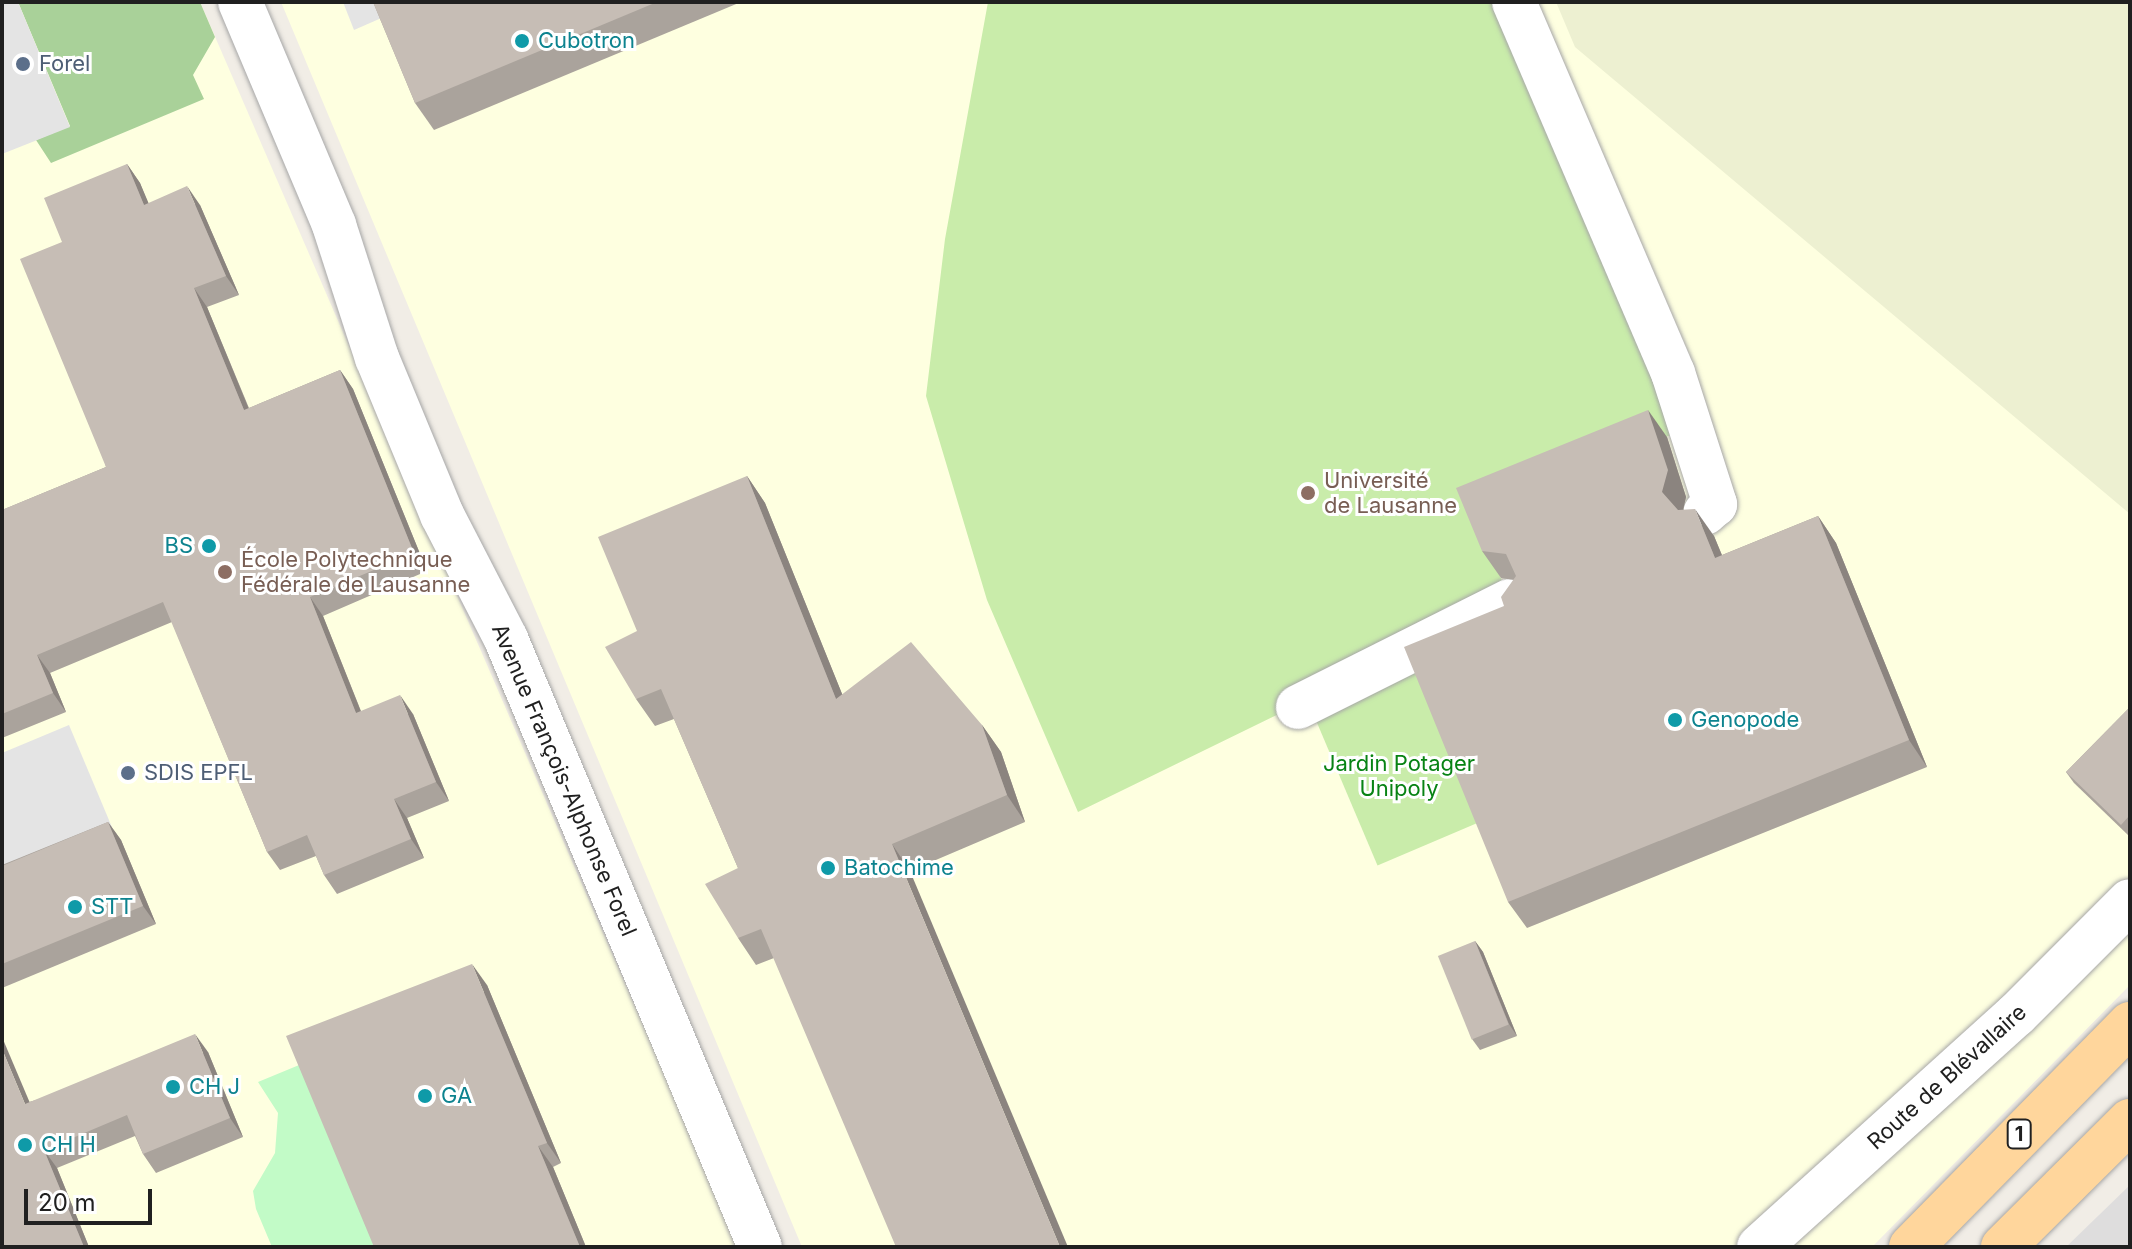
<!DOCTYPE html>
<meta charset="utf-8">
<style>
body{margin:0}
#map{position:relative;width:2132px;height:1249px;overflow:hidden;background:#f1ede6;font-family:Inter,sans-serif}
div>[style]{position:absolute}
[style*='--x']{left:calc(var(--x)*1px);top:calc(var(--y)*1px);width:calc(var(--w)*1px);rotate:calc(var(--a)*1deg)}
.residential>*{inset:0;background:#dedddd}
.education>*{inset:0;background:#feffe0}
.farmland>*{inset:0;background:#edf0d1}
.grass>*{inset:0;background:#c9ecaa;transform-origin:0 0}
.forest>*{inset:0;background:#a9d199}
.park>*{inset:0;background:#c2fbc7}
.parking>*{inset:0;background:#e4e4e4}
.roads{filter:drop-shadow(0 0 2px #a7a7a7) drop-shadow(0 0 2px #a7a7a7)}
.street>*{height:44px;margin:-22px;padding:0 22px;transform-origin:22px;border-radius:22px;background:#fff}
.primary>*{height:44px;margin:-22px;padding:0 22px;transform-origin:22px;border-radius:22px;background:#ffd69c}
.wall>*{inset:0;background:#aaa39c}
.shaded-wall>*{inset:0;background:#8b847f}
.building>*{inset:0;background:#c6bdb5;transform-origin:0 0}
.dots>*{width:22px;height:22px;translate:-50% -50%;box-sizing:border-box;border:4px solid #fff;border-radius:50%}
span{translate:-50% -50%;white-space:nowrap;text-align:center;line-height:1.15;-webkit-text-stroke:6px #fff;paint-order:stroke}
.shield-label span{padding:2px 6px;background:#fff;border:2px solid;border-radius:6px;-webkit-text-stroke-width:0}
.shield-label{font-size:20px;color:#202020;font-weight:700}
.culture-label{font-size:22px;color:#0d838f}
.left{translate:0 -50%;text-align:left}
.right{translate:-100% -50%;text-align:right}
.service-label{font-size:22px;color:#4e5e75}
.education-label{font-size:22px;color:#785e54}
.park-label{font-size:22px;color:#088314}
.street-label{font-size:22px;color:#202020}
.frame{position:absolute;inset:0;border:4px solid #202020;pointer-events:none}
.scale{position:absolute;left:24px;top:1189px;width:128px;height:36px;box-sizing:border-box;border:4px solid #202020;border-top:0;padding-left:10px;font-size:24px;line-height:28px;white-space:nowrap;color:#202020;-webkit-text-stroke:6px #fff;paint-order:stroke}
</style>
<div id="map">
<div class="residential">
<i style="clip-path:polygon(2130px 1185px,2130px 1247px,2066px 1247px)"></i>
</div>
<div class="education">
<i style="clip-path:polygon(2px 2px,200px 2px,739px 1247px,2px 1247px)"></i>
<i style="clip-path:polygon(281px 2px,2130px 2px,2130px 985px,1872px 1247px,802px 1247px)"></i>
</div>
<div class="farmland">
<i style="clip-path:polygon(1556px 2px,2130px 2px,2130px 514px,1575px 47px)"></i>
</div>
<div class="grass">
<i style="clip-path:polygon(988px 2px,1514px 2px,1673px 434px,1475px 515px,1510px 601px,1078px 812px,987px 600px,926px 396px,945px 239px)"></i>
<i style="left:1416px;top:672px;width:163px;height:111px;rotate:67deg"></i>
</div>
<div class="forest">
<i style="clip-path:polygon(18px 2px,200px 2px,215px 37px,193px 75px,204px 99px,51px 163px,36px 140px,70px 126px)"></i>
</div>
<div class="park">
<i style="clip-path:polygon(304px 1063px,380px 1247px,272px 1247px,256px 1209px,253px 1191px,275px 1153px,278px 1113px,258px 1082px)"></i>
</div>
<div class="parking">
<i style="clip-path:polygon(2px 2px,18px 2px,70px 127px,2px 154px)"></i>
<i style="clip-path:polygon(343px 2px,397px 2px,386px 16px,354px 30px)"></i>
<i style="clip-path:polygon(69px 725px,114px 832px,2px 879px,2px 753px)"></i>
</div>
<div class="roads">
<div class="street">
<i style="--x:240;--y:2;--w:242;--a:67.1"></i>
<i style="--x:334;--y:225;--w:140;--a:72.1"></i>
<i style="--x:377;--y:358;--w:170;--a:67.5"></i>
<i style="--x:442;--y:515;--w:140;--a:62.7"></i>
<i style="--x:506;--y:639;--w:659;--a:67.33"></i>
<i style="--x:1514;--y:2;--w:404;--a:66.8"></i>
<i style="--x:1673;--y:373;--w:138;--a:72.2"></i>
<i style="--x:1715;--y:504;--w:13;--a:138"></i>
<i style="--x:1298;--y:707;--w:237;--a:-26.6"></i>
<i style="--x:1759;--y:1247;--w:346;--a:-42.1"></i>
<i style="--x:2016;--y:1015;--w:161;--a:-45"></i>
</div>
<div class="primary">
<i style="--x:1911;--y:1247;--w:313;--a:-45.5"></i>
<i style="--x:2003;--y:1247;--w:179;--a:-44.8"></i>
</div>
</div>
<div class="wall">
<i style="clip-path:polygon(373px 2px,741px 2px,434px 130px,415px 103px)"></i>
<i style="clip-path:polygon(127px 164px,140px 183px,148px 203px,200px 205px,239px 295px,207px 307px,249px 408px,340px 370px,353px 389px,427px 571px,323px 616px,361px 711px,413px 714px,449px 801px,407px 818px,424px 858px,337px 894px,324px 875px,316px 856px,280px 870px,267px 852px,172px 622px,50px 673px,66px 712px,2px 738px,2px 510px,106px 467px,62px 242px)"></i>
<i style="clip-path:polygon(1667px 437px,1686px 497px,1683px 509px,1714px 536px,1722px 555px,1818px 516px,1836px 543px,1927px 767px,1527px 928px,1508px 902px,1504px 606px,1514px 580px,1501px 578px,1482px 551px)"></i>
<i style="clip-path:polygon(747px 476px,765px 503px,842px 694px,982px 725px,1001px 752px,1025px 822px,910px 871px,774px 958px,756px 965px,738px 938px,738px 868px,674px 719px,655px 726px,636px 699px)"></i>
<i style="clip-path:polygon(2130px 707px,2130px 835px,2129px 836px,2074px 783px,2066px 772px)"></i>
<i style="clip-path:polygon(108px 822px,121px 840px,156px 924px,2px 988px,2px 865px)"></i>
<i style="clip-path:polygon(1475px 941px,1483px 952px,1517px 1036px,1480px 1050px,1472px 1039px)"></i>
<i style="clip-path:polygon(487px 985px,561px 1163px,553px 1167px,586px 1247px,374px 1247px)"></i>
<i style="clip-path:polygon(208px 1052px,243px 1137px,156px 1173px,143px 1154px,135px 1136px,57px 1168px,89px 1247px,2px 1247px,29px 1102px)"></i>
</div>
<div class="shaded-wall">
<i style="clip-path:polygon(127px 164px,140px 183px,157px 223px,144px 205px)"></i>
<i style="clip-path:polygon(187px 186px,200px 205px,239px 295px,226px 276px)"></i>
<i style="clip-path:polygon(194px 288px,207px 307px,257px 429px,244px 410px)"></i>
<i style="clip-path:polygon(340px 370px,353px 389px,427px 571px,414px 553px)"></i>
<i style="clip-path:polygon(1648px 410px,1667px 437px,1686px 497px,1681px 519px,1662px 492px)"></i>
<i style="clip-path:polygon(747px 476px,765px 503px,855px 726px,836px 699px)"></i>
<i style="clip-path:polygon(1695px 509px,1714px 536px,1734px 585px,1715px 558px)"></i>
<i style="clip-path:polygon(1818px 516px,1836px 543px,1927px 767px,1909px 740px)"></i>
<i style="clip-path:polygon(310px 597px,323px 616px,369px 732px,356px 713px)"></i>
<i style="clip-path:polygon(37px 655px,50px 673px,66px 712px,53px 693px)"></i>
<i style="clip-path:polygon(400px 695px,413px 714px,449px 801px,436px 782px)"></i>
<i style="clip-path:polygon(982px 725px,1001px 752px,1025px 822px,1007px 795px)"></i>
<i style="clip-path:polygon(394px 799px,407px 818px,424px 858px,411px 839px)"></i>
<i style="clip-path:polygon(108px 822px,121px 840px,156px 924px,143px 906px)"></i>
<i style="clip-path:polygon(892px 844px,910px 871px,1068px 1247px,1060px 1247px)"></i>
<i style="clip-path:polygon(1475px 941px,1483px 952px,1517px 1036px,1509px 1024px)"></i>
<i style="clip-path:polygon(472px 964px,487px 985px,561px 1163px,547px 1143px)"></i>
<i style="clip-path:polygon(195px 1034px,208px 1052px,243px 1137px,230px 1118px)"></i>
<i style="clip-path:polygon(2px 1037px,38px 1122px,25px 1104px,2px 1049px)"></i>
<i style="clip-path:polygon(538px 1146px,553px 1167px,586px 1247px,580px 1247px)"></i>
<i style="clip-path:polygon(44px 1150px,57px 1168px,89px 1247px,84px 1247px)"></i>
</div>
<div class="building">
<i style="clip-path:polygon(373px 2px,657px 2px,415px 103px)"></i>
<i style="clip-path:polygon(127px 164px,144px 205px,187px 186px,226px 276px,194px 288px,244px 410px,340px 370px,414px 553px,310px 597px,356px 713px,400px 695px,436px 782px,394px 799px,411px 839px,324px 875px,307px 835px,267px 852px,163px 602px,37px 655px,53px 693px,2px 714px,2px 510px,106px 467px,20px 259px,62px 242px,44px 198px)"></i>
<i style="clip-path:polygon(1648px 410px,1668px 470px,1662px 492px,1678px 510px,1695px 509px,1715px 558px,1818px 516px,1909px 740px,1508px 902px,1404px 647px,1504px 606px,1501px 597px,1516px 576px,1506px 554px,1482px 551px,1456px 488px)"></i>
<i style="clip-path:polygon(747px 476px,836px 699px,911px 642px,982px 725px,1007px 795px,892px 844px,1060px 1247px,896px 1247px,761px 929px,738px 938px,705px 884px,738px 868px,661px 689px,636px 699px,605px 647px,637px 631px,598px 537px)"></i>
<i style="clip-path:polygon(2130px 707px,2130px 815px,2121px 825px,2066px 772px)"></i>
<i style="clip-path:polygon(108px 822px,143px 906px,2px 964px,2px 866px)"></i>
<i style="left:1475px;top:941px;width:90px;height:40px;rotate:68deg"></i>
<i style="clip-path:polygon(472px 964px,547px 1143px,538px 1146px,580px 1247px,374px 1247px,286px 1036px)"></i>
<i style="clip-path:polygon(195px 1034px,230px 1118px,143px 1154px,127px 1115px,44px 1150px,84px 1247px,2px 1247px,2px 1049px,25px 1104px)"></i>
</div>
<div class="dots">
<i style="left:522px;top:41px;background:#0f9aa8"></i>
<i style="left:23px;top:64px;background:#5c6f8a"></i>
<i style="left:1308px;top:493px;background:#8d6e63"></i>
<i style="left:209px;top:546px;background:#0f9aa8"></i>
<i style="left:225px;top:572px;background:#8d6e63"></i>
<i style="left:1675px;top:720px;background:#0f9aa8"></i>
<i style="left:128px;top:773px;background:#5c6f8a"></i>
<i style="left:828px;top:868px;background:#0f9aa8"></i>
<i style="left:75px;top:907px;background:#0f9aa8"></i>
<i style="left:173px;top:1087px;background:#0f9aa8"></i>
<i style="left:425px;top:1096px;background:#0f9aa8"></i>
<i style="left:25px;top:1145px;background:#0f9aa8"></i>
</div>
<div class="shield-label">
<span style="left:2019px;top:1134px">1</span>
</div>
<div class="culture-label">
<span class="left" style="left:538px;top:41px">Cubotron</span>
<span class="right" style="left:193px;top:546px">BS</span>
<span class="left" style="left:1691px;top:720px">Genopode</span>
<span class="left" style="left:844px;top:868px">Batochime</span>
<span class="left" style="left:91px;top:907px">STT</span>
<span class="left" style="left:189px;top:1087px">CH J</span>
<span class="left" style="left:441px;top:1096px">GA</span>
<span class="left" style="left:41px;top:1145px">CH H</span>
</div>
<div class="service-label">
<span class="left" style="left:39px;top:64px">Forel</span>
<span class="left" style="left:144px;top:773px">SDIS EPFL</span>
</div>
<div class="education-label">
<span class="left" style="left:1324px;top:493px">Université<br>de Lausanne</span>
<span class="left" style="left:241px;top:572px">École Polytechnique<br>Fédérale de Lausanne</span>
</div>
<div class="park-label">
<span style="left:1399px;top:776px">Jardin Potager<br>Unipoly</span>
</div>
<div class="street-label">
<span style="left:564px;top:780px;rotate:67deg">Avenue François-Alphonse Forel</span>
<span style="left:1947px;top:1077px;rotate:-42deg">Route de Blévallaire</span>
</div>
<div class="frame"></div>
<div class="scale">20 m</div>
</div>
